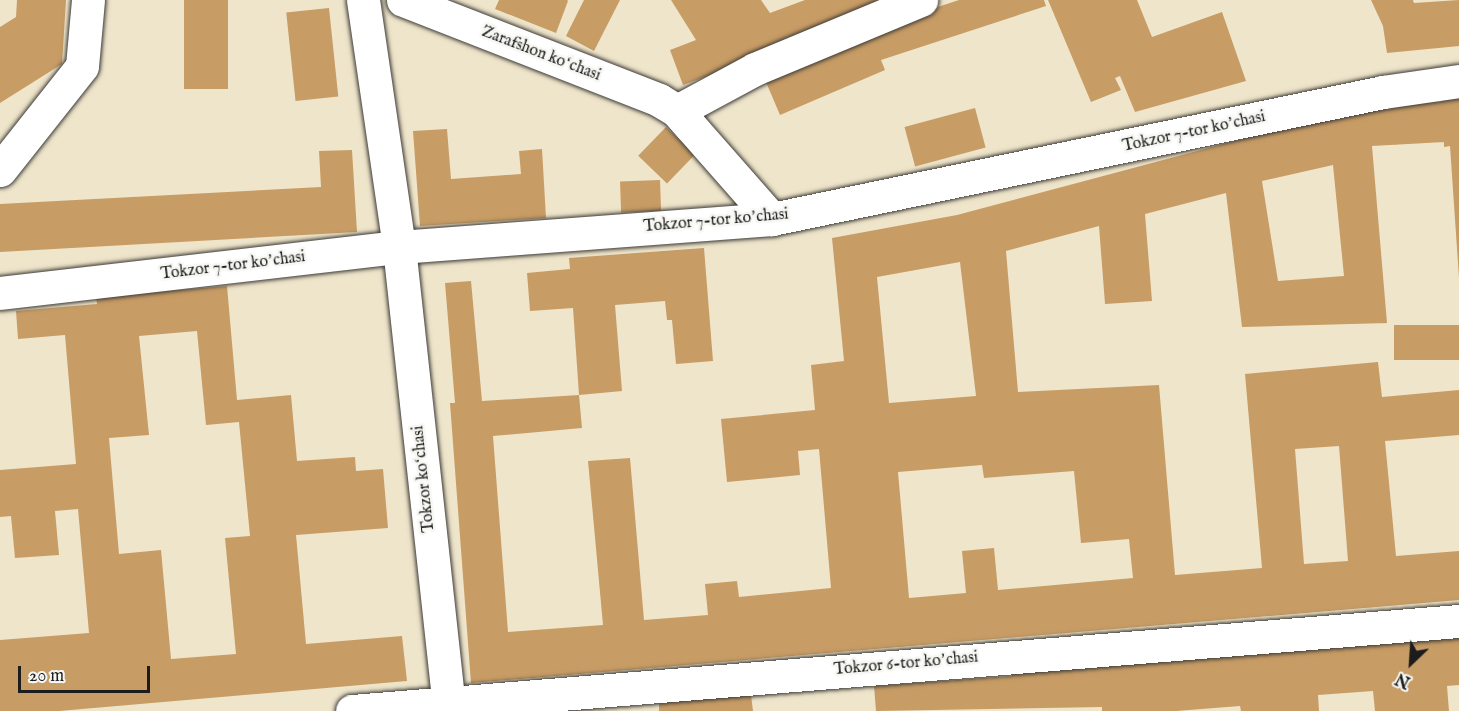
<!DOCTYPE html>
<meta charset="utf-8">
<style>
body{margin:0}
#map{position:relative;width:1459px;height:711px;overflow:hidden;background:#efe5cb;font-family:"IM FELL English",serif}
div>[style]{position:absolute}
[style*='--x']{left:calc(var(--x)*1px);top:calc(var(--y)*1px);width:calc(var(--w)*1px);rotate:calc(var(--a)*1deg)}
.building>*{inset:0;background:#c89c65;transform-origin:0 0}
.roads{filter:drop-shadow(0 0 2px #3c3a36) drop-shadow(0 0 2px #3c3a36)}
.street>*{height:33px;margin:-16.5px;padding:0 16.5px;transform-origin:16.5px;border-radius:16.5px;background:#fff}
span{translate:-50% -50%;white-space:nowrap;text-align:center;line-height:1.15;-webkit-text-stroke:5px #f6f6f2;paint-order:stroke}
.street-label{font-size:16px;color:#1c1c1c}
.north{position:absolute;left:1381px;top:633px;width:60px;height:60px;-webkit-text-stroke:4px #f6f6f2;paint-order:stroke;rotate:205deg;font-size:16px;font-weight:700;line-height:24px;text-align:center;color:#1c1c1c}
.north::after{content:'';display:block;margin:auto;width:21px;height:27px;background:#1c1c1c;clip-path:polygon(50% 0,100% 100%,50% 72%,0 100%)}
.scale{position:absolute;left:18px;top:666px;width:132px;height:27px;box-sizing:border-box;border:3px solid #1c1c1c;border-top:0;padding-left:8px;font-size:18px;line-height:21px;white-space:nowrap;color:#1c1c1c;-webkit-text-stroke:4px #f6f6f2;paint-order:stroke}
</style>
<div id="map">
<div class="building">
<i style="clip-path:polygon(17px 0,66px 0,62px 64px,0 103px,0 27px,16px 17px)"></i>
<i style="left:184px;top:0;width:44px;height:89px"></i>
<i style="clip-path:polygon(499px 0,567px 0,568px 1px,556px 33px,495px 9px)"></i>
<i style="clip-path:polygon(584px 0,620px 0,594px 51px,566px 36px)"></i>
<i style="clip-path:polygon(671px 0,761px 0,770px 13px,805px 0,912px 0,683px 85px,670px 50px,696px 40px)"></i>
<i style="clip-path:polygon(959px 0,1044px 0,1046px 6px,881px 60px,885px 70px,780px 115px,763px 75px,868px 30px)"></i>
<i style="clip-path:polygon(1048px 0,1137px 0,1152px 37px,1222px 12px,1246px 81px,1135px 112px,1120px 76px,1115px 78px,1121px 90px,1091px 102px)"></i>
<i style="clip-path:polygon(1371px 0,1413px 0,1414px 3px,1459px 0,1459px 46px,1387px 53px,1383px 26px)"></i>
<i style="left:329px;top:8px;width:89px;height:43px;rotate:84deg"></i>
<i style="clip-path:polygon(evenodd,1459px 96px,1459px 278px,1450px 146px,1444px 147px,1444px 142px,1372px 146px,1387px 323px,1242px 327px,1226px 193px,1145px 214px,1152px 301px,1105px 304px,1099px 226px,1006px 251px,1018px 392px,1159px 385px,1175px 575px,1262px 568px,1245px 374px,1378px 362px,1382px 397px,1459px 390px,1459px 435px,1385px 441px,1396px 556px,1459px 551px,1459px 600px,471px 683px,450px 403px,455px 403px,445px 283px,471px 281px,482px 401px,579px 395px,582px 428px,493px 436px,508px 632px,603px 625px,588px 461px,630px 458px,644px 620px,708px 615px,705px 584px,737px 581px,739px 597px,831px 588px,819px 449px,798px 451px,800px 475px,727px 482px,721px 419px,815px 410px,811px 365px,844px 361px,832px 238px,957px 215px,1370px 105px,1441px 102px,1441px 97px,1459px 96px,1333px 165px,1344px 276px,1278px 281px,1262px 181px,1333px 165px,1459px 96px,960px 262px,976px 396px,889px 403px,877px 277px,960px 262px,1459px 96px,1339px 446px,1348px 561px,1304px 564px,1295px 449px,1339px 446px,1459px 96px,982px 465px,984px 478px,1074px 471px,1081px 543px,1129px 539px,1133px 578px,998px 590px,994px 548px,962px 551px,966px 593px,909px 598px,898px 472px,982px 465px)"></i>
<i style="left:975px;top:108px;width:41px;height:73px;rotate:75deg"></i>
<i style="left:666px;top:127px;width:40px;height:40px;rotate:44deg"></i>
<i style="clip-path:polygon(447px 129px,451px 179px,521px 174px,519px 151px,542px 149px,546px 218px,420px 226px,413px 131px)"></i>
<i style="clip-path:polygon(352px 150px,357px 232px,0 252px,0 204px,321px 187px,319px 151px)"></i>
<i style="left:660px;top:180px;width:31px;height:40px;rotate:88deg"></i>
<i style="clip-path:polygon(704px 248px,713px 361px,676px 364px,672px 320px,667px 320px,665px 301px,615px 305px,622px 391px,579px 395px,573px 308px,530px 311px,527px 273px,570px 269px,569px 258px)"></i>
<i style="clip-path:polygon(evenodd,227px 286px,237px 400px,291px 395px,297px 461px,355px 457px,356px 471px,383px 469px,388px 528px,296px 535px,306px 644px,402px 636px,407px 681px,59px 711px,0 711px,0 640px,89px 633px,78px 509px,55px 511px,59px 555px,15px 558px,11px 516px,0 517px,0 470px,76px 464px,65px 335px,18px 339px,16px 311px,97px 304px,96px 297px,227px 286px,197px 331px,206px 425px,239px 422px,250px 536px,225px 538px,236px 654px,171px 659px,161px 550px,119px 554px,109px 438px,149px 435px,139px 336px,197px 331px)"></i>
<i style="left:1459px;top:325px;width:35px;height:65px;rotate:90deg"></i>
<i style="clip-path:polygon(1459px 637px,1459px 685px,1447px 686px,1449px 711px,1375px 711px,1373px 691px,1318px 695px,1319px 711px,1241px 711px,1240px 706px,1176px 711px,1102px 711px,1102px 707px,876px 711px,874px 686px,1012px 676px,1012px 671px)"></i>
<i style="clip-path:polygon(751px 695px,753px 711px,659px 711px,659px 703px)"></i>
</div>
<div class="roads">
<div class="street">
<i style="--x:363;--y:0;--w:250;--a:81.7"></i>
<i style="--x:399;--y:247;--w:467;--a:83.8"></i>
<i style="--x:403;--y:0;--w:275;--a:21.3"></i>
<i style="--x:659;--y:100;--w:21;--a:31"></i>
<i style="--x:677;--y:111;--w:144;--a:48.7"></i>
<i style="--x:691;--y:127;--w:21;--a:-131"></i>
<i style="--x:677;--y:111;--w:89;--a:-28.3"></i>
<i style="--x:755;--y:69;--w:180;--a:-22.6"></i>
<i style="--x:0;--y:170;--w:132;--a:-51.7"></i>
<i style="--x:82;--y:66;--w:66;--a:-84.8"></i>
<i style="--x:0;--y:293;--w:402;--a:-6.6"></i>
<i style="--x:399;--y:247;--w:374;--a:-4.3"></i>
<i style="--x:772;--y:219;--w:624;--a:-11.74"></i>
<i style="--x:1383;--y:92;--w:77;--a:-8.2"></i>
<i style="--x:352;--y:711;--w:1111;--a:-4.65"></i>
</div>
</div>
<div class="street-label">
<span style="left:541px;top:54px;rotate:21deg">Zarafshon koʻchasi</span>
<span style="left:1194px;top:132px;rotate:-12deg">Tokzor 7-tor koʼchasi</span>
<span style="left:716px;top:221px;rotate:-5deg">Tokzor 7-tor koʼchasi</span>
<span style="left:233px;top:266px;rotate:-7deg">Tokzor 7-tor koʼchasi</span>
<span style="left:424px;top:479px;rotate:-96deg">Tokzor koʻchasi</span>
<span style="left:906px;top:664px;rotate:-5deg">Tokzor 6-tor koʼchasi</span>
</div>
<div class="north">N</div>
<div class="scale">20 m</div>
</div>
